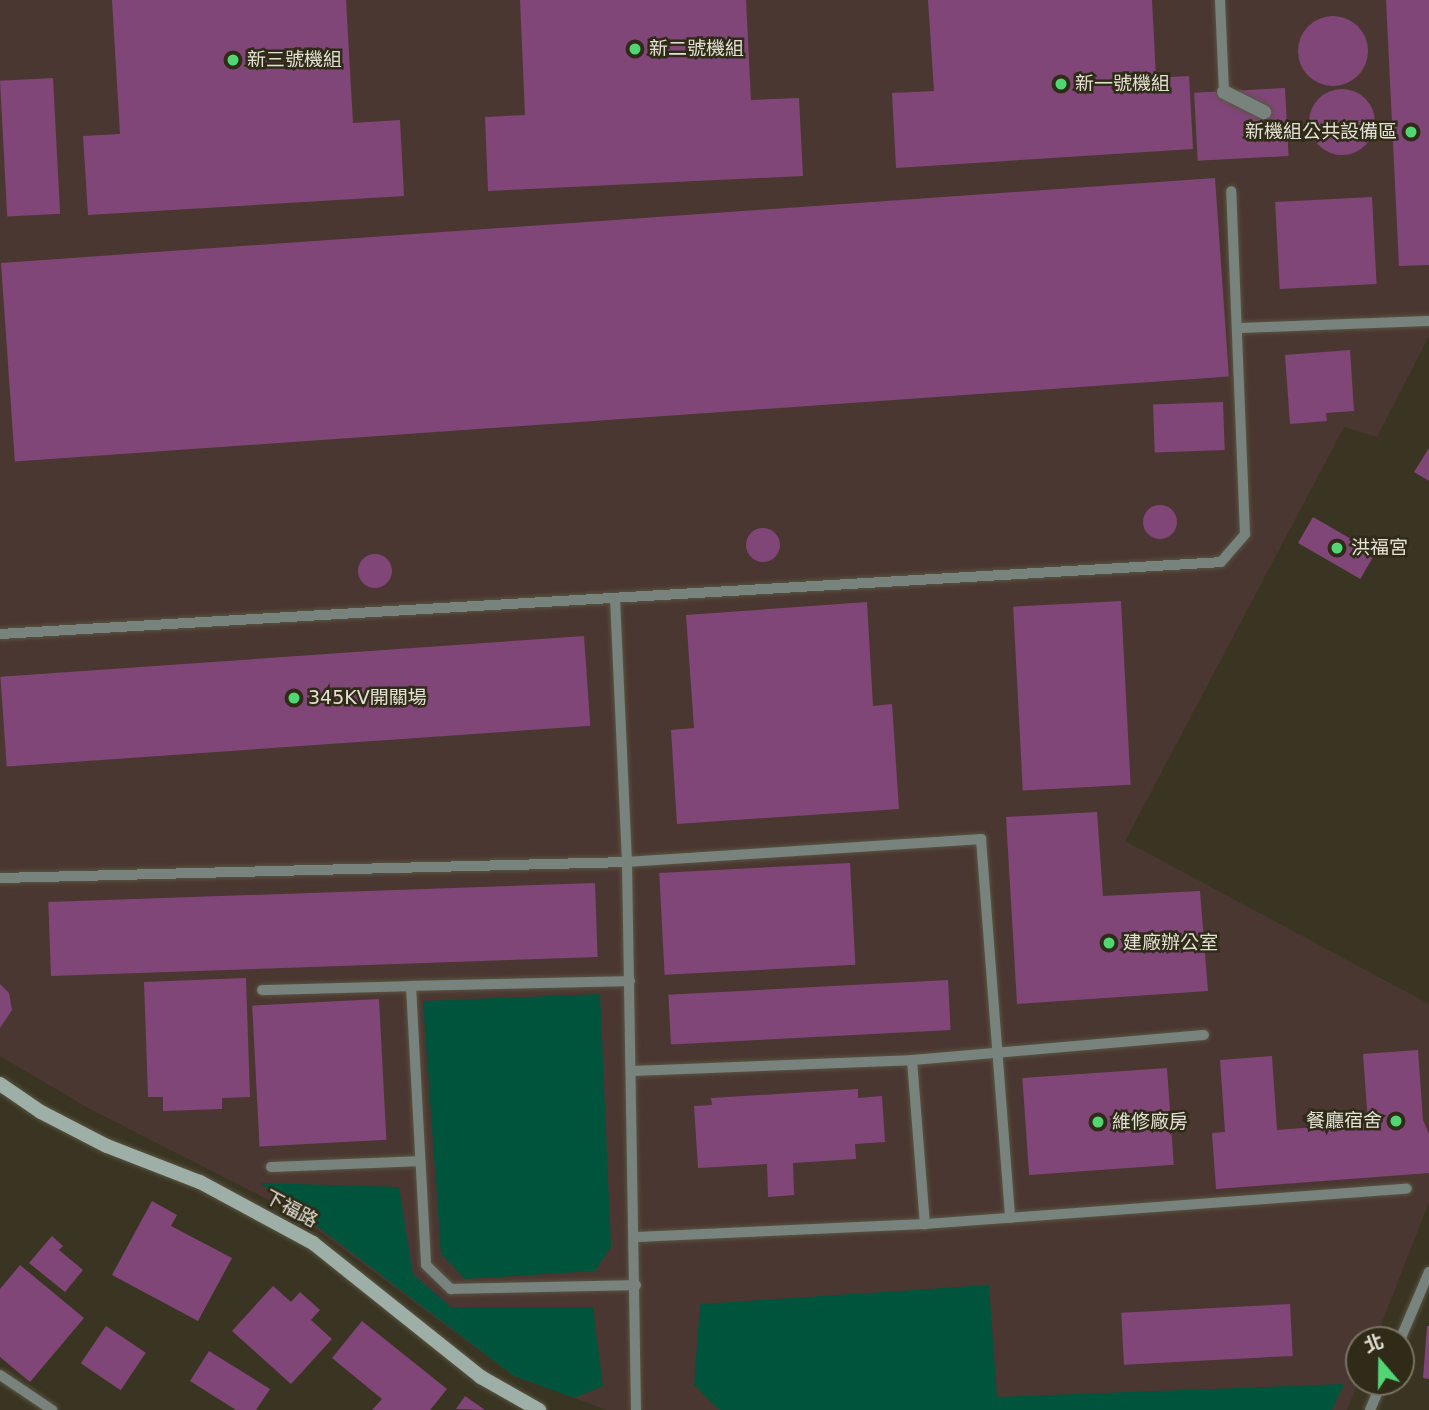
<!DOCTYPE html>
<meta charset="utf-8">
<style>
body{margin:0}
#map{position:relative;width:1429px;height:1410px;overflow:hidden;background:#3a3522;font-family:"DejaVu Sans","Noto Sans TC",sans-serif}
div>[style]{position:absolute}
[style*='--x']{left:calc(var(--x)*1px);top:calc(var(--y)*1px);width:calc(var(--w)*1px);rotate:calc(var(--a)*1deg)}
.industrial>*{inset:0;background:#4b3731}
.green>*{inset:0;background:#00543b}
.building>*{inset:0;background:#804677;transform-origin:0 0}
.round{border-radius:50%}
.roads{filter:drop-shadow(0 0 2px #585442) drop-shadow(0 0 2px #585442)}
.lane>*{height:10px;margin:-5px;padding:0 5px;transform-origin:5px;border-radius:5px;background:#78837e}
.street>*{height:14px;margin:-7px;padding:0 7px;transform-origin:7px;border-radius:7px;background:#78837e}
.secondary>*{height:14px;margin:-7px;padding:0 7px;transform-origin:7px;border-radius:7px;background:#9eafa7}
.dots>*{width:19px;height:19px;translate:-50% -50%;box-sizing:border-box;border:4px solid #2f2b18;border-radius:50%}
span{translate:-50% -50%;white-space:nowrap;text-align:center;line-height:1.15;-webkit-text-stroke:5px #2f2b18;paint-order:stroke}
.poi-label{font-size:19px;color:#e3e0d4}
.left{translate:0 -50%;text-align:left}
.right{translate:-100% -50%;text-align:right}
.street-label{font-size:19px;color:#e3e0d4}
.north{position:absolute;left:1345px;top:1326px;width:70px;height:70px;box-sizing:border-box;background:#2f2b18;border:2px solid #777363;border-radius:50%;rotate:340deg;font-size:19px;font-weight:700;line-height:28px;text-align:center;color:#e3e0d4}
.north::after{content:'';display:block;margin:auto;width:24px;height:32px;background:#52d673;clip-path:polygon(50% 0,100% 100%,50% 72%,0 100%)}
</style>
<div id="map">
<div class="industrial">
<i style="clip-path:polygon(0 0,1429px 0,1429px 336px,1377px 437px,1344px 427px,1125px 841px,1429px 1004px,1429px 1202px,1375px 1340px,1359px 1340px,1359px 1380px,1347px 1410px,607px 1410px,514px 1376px,296px 1214px,90px 1109px,0 1056px)"></i>
</div>
<div class="green">
<i style="clip-path:polygon(600px 994px,611px 1247px,595px 1271px,465px 1279px,441px 1254px,423px 1001px)"></i>
<i style="clip-path:polygon(260px 1183px,399px 1187px,413px 1274px,451px 1307px,593px 1307px,603px 1386px,574px 1398px,514px 1376px)"></i>
<i style="clip-path:polygon(989px 1285px,997px 1397px,1344px 1384px,1332px 1410px,719px 1410px,694px 1385px,700px 1304px)"></i>
</div>
<div class="building">
<i style="clip-path:polygon(112px 0,346px 0,353px 123px,400px 120px,404px 196px,88px 215px,83px 136px,120px 134px)"></i>
<i style="clip-path:polygon(520px 0,746px 0,751px 100px,799px 98px,803px 176px,488px 191px,485px 117px,525px 115px)"></i>
<i style="clip-path:polygon(928px 0,1152px 0,1156px 78px,1189px 76px,1193px 149px,896px 168px,892px 93px,934px 91px)"></i>
<i style="clip-path:polygon(1386px 0,1429px 0,1429px 265px,1399px 266px)"></i>
<i class="round" style="left:1298px;top:16px;width:70px;height:70px"></i>
<i style="left:53px;top:78px;width:136px;height:53px;rotate:87deg"></i>
<i style="left:1285px;top:88px;width:68px;height:91px;rotate:87deg"></i>
<i class="round" style="left:1309px;top:89px;width:66px;height:66px"></i>
<i style="left:1215px;top:178px;width:199px;height:1217px;rotate:86deg"></i>
<i style="left:1372px;top:197px;width:87px;height:97px;rotate:87deg"></i>
<i style="clip-path:polygon(1350px 350px,1354px 411px,1326px 413px,1327px 421px,1290px 424px,1285px 355px)"></i>
<i style="left:1223px;top:402px;width:48px;height:70px;rotate:88deg"></i>
<i style="clip-path:polygon(1429px 448px,1429px 481px,1414px 472px)"></i>
<i class="round" style="left:1143px;top:505px;width:34px;height:34px"></i>
<i style="left:1313px;top:517px;width:72px;height:30px;rotate:30deg"></i>
<i class="round" style="left:746px;top:528px;width:34px;height:34px"></i>
<i class="round" style="left:358px;top:554px;width:34px;height:34px"></i>
<i style="left:1121px;top:601px;width:184px;height:108px;rotate:87deg"></i>
<i style="clip-path:polygon(867px 602px,873px 706px,892px 704px,899px 809px,677px 824px,671px 730px,694px 728px,686px 615px)"></i>
<i style="left:584px;top:636px;width:90px;height:585px;rotate:86deg"></i>
<i style="clip-path:polygon(1097px 812px,1103px 896px,1200px 891px,1208px 991px,1017px 1004px,1006px 817px)"></i>
<i style="left:850px;top:863px;width:102px;height:191px;rotate:87deg"></i>
<i style="left:595px;top:883px;width:74px;height:547px;rotate:88deg"></i>
<i style="clip-path:polygon(246px 978px,250px 1097px,222px 1098px,222px 1109px,163px 1111px,163px 1097px,148px 1097px,144px 982px)"></i>
<i style="left:948px;top:980px;width:50px;height:280px;rotate:87deg"></i>
<i style="clip-path:polygon(0 984px,9px 993px,12px 1010px,0 1028px)"></i>
<i style="left:379px;top:999px;width:141px;height:127px;rotate:87deg"></i>
<i style="clip-path:polygon(1418px 1050px,1423px 1120px,1429px 1134px,1429px 1173px,1216px 1189px,1212px 1133px,1225px 1132px,1220px 1060px,1272px 1056px,1277px 1130px,1368px 1123px,1363px 1054px)"></i>
<i style="left:1167px;top:1068px;width:97px;height:145px;rotate:86deg"></i>
<i style="clip-path:polygon(858px 1089px,858px 1098px,882px 1096px,885px 1142px,855px 1144px,856px 1159px,793px 1163px,794px 1195px,768px 1197px,767px 1164px,698px 1168px,694px 1106px,712px 1105px,711px 1098px)"></i>
<i style="clip-path:polygon(152px 1201px,177px 1215px,171px 1226px,232px 1258px,198px 1321px,112px 1275px)"></i>
<i style="clip-path:polygon(52px 1236px,63px 1246px,59px 1250px,83px 1270px,65px 1292px,29px 1263px)"></i>
<i style="clip-path:polygon(20px 1265px,84px 1318px,30px 1382px,0 1357px,0 1289px)"></i>
<i style="clip-path:polygon(273px 1286px,291px 1302px,300px 1292px,320px 1310px,311px 1320px,332px 1339px,291px 1384px,232px 1331px)"></i>
<i style="left:1290px;top:1304px;width:52px;height:169px;rotate:87deg"></i>
<i style="clip-path:polygon(362px 1321px,447px 1389px,430px 1410px,372px 1410px,382px 1399px,332px 1358px)"></i>
<i style="left:106px;top:1326px;width:48px;height:45px;rotate:34deg"></i>
<i style="clip-path:polygon(1427px 1326px,1429px 1326px,1429px 1379px,1423px 1378px)"></i>
<i style="clip-path:polygon(209px 1351px,270px 1389px,256px 1410px,236px 1410px,190px 1381px)"></i>
<i style="clip-path:polygon(465px 1396px,485px 1410px,456px 1409px)"></i>
</div>
<div class="roads">
<div class="lane">
<i style="--x:1220;--y:0;--w:92;--a:87.5"></i>
<i style="--x:1239;--y:328;--w:190;--a:-2.1"></i>
<i style="--x:615;--y:598;--w:264;--a:87.4"></i>
<i style="--x:627;--y:862;--w:548;--a:89.06"></i>
<i style="--x:0;--y:634;--w:1223;--a:-3.37"></i>
<i style="--x:1221;--y:562;--w:37;--a:-49"></i>
<i style="--x:1245;--y:534;--w:343;--a:-92.3"></i>
<i style="--x:0;--y:878;--w:627;--a:-1.46"></i>
<i style="--x:627;--y:862;--w:355;--a:-3.7"></i>
<i style="--x:981;--y:839;--w:380;--a:85.6"></i>
<i style="--x:630;--y:981;--w:219;--a:178.7"></i>
<i style="--x:411;--y:986;--w:279;--a:86.9"></i>
<i style="--x:426;--y:1265;--w:35;--a:44"></i>
<i style="--x:451;--y:1289;--w:185;--a:-1.2"></i>
<i style="--x:262;--y:990;--w:149;--a:-1.5"></i>
<i style="--x:912;--y:1060;--w:165;--a:85.5"></i>
<i style="--x:631;--y:1071;--w:281;--a:-2.2"></i>
<i style="--x:912;--y:1060;--w:293;--a:-4.9"></i>
<i style="--x:271;--y:1167;--w:147;--a:-2.3"></i>
<i style="--x:636;--y:1237;--w:289;--a:-2.6"></i>
<i style="--x:925;--y:1224;--w:483;--a:-4.2"></i>
<i style="--x:1400;--y:1340;--w:74;--a:-66.9"></i>
<i style="--x:0;--y:1375;--w:63;--a:33.9"></i>
<i style="--x:1370;--y:1410;--w:30;--a:-67"></i>
</div>
<div class="street">
<i style="--x:1224;--y:92;--w:45;--a:26.6"></i>
</div>
<div class="secondary">
<i style="--x:0;--y:1084;--w:50;--a:34.3"></i>
<i style="--x:41;--y:1112;--w:74;--a:27.3"></i>
<i style="--x:107;--y:1146;--w:100;--a:21.2"></i>
<i style="--x:200;--y:1182;--w:128;--a:28.4"></i>
<i style="--x:313;--y:1243;--w:215;--a:38.6"></i>
<i style="--x:481;--y:1377;--w:67;--a:29.6"></i>
</div>
</div>
<div class="dots">
<i style="left:635px;top:49px;background:#52d673"></i>
<i style="left:233px;top:60px;background:#52d673"></i>
<i style="left:1061px;top:84px;background:#52d673"></i>
<i style="left:1411px;top:132px;background:#52d673"></i>
<i style="left:1337px;top:548px;background:#52d673"></i>
<i style="left:294px;top:698px;background:#52d673"></i>
<i style="left:1109px;top:943px;background:#52d673"></i>
<i style="left:1396px;top:1121px;background:#52d673"></i>
<i style="left:1098px;top:1122px;background:#52d673"></i>
</div>
<div class="poi-label">
<span class="left" style="left:649px;top:49px">新二號機組</span>
<span class="left" style="left:247px;top:60px">新三號機組</span>
<span class="left" style="left:1075px;top:84px">新一號機組</span>
<span class="right" style="left:1397px;top:132px">新機組公共設備區</span>
<span class="left" style="left:1351px;top:548px">洪福宮</span>
<span class="left" style="left:308px;top:698px">345KV開關場</span>
<span class="left" style="left:1123px;top:943px">建廠辦公室</span>
<span class="right" style="left:1382px;top:1121px">餐廳宿舍</span>
<span class="left" style="left:1112px;top:1122px">維修廠房</span>
</div>
<div class="street-label">
<span style="left:291px;top:1209px;rotate:28deg">下福路</span>
</div>
<div class="north">北</div>
</div>
